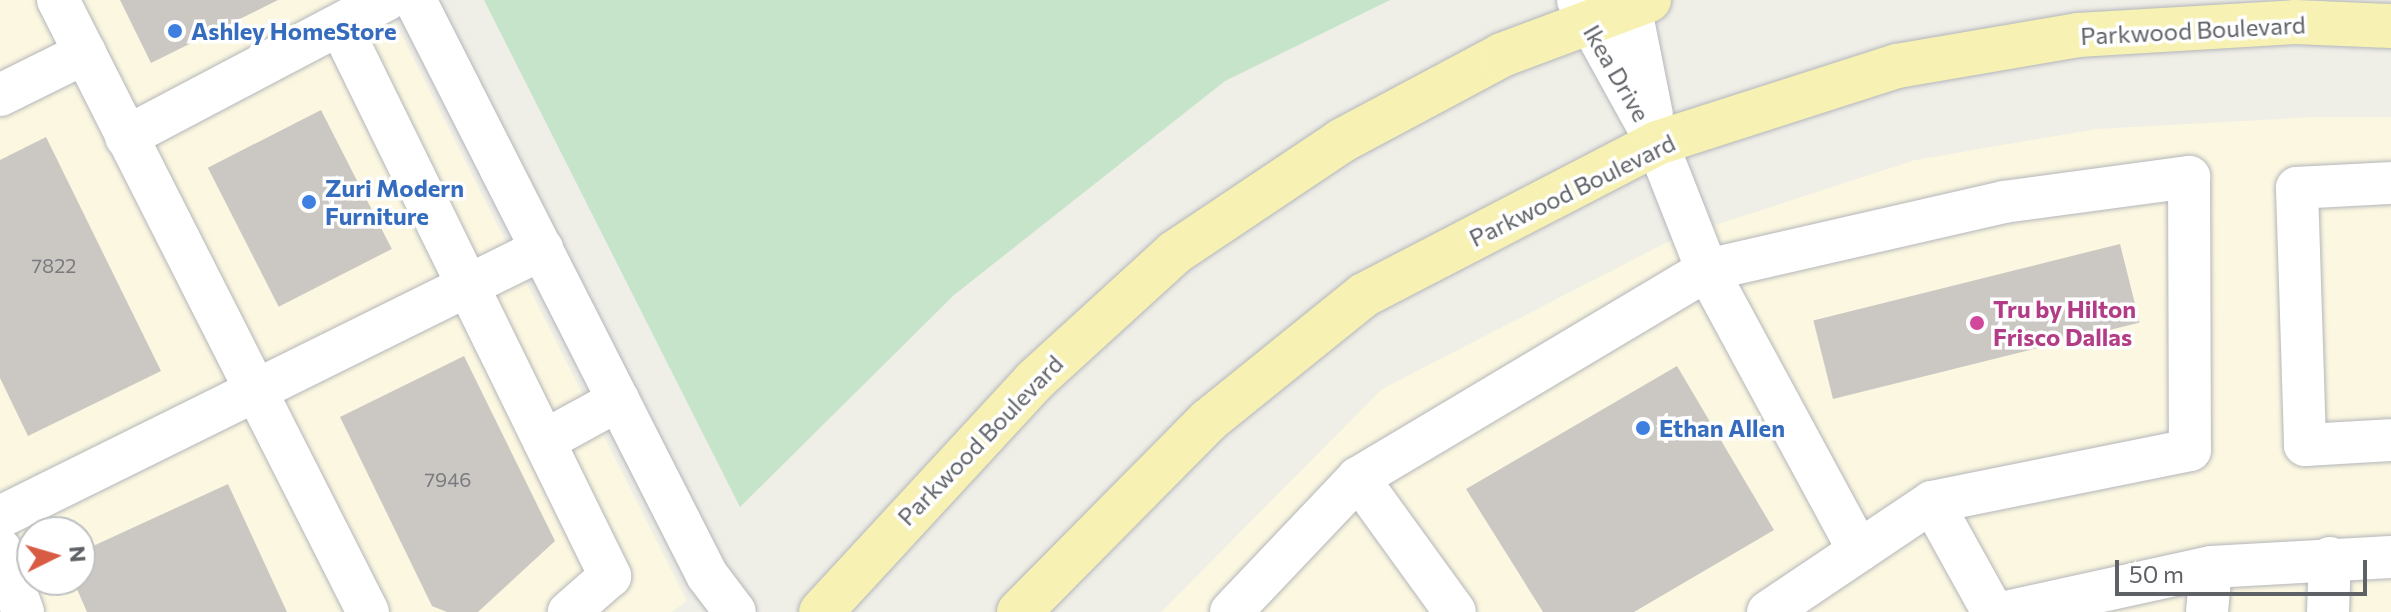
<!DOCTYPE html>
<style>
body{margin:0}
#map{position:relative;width:2391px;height:612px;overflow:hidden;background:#efeee7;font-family:Commissioner,sans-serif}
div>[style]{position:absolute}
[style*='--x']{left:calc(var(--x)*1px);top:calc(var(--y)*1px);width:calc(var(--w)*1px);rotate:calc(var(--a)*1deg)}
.commercial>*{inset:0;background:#fbf7e0}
.green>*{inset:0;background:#c6e4c9}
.building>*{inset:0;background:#cbc8c4;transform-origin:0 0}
.roads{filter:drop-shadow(0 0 2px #b4b6ba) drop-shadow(0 0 2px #b4b6ba)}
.minor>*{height:42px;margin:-21px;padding:0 21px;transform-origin:21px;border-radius:21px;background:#fff}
.major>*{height:44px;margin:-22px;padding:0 22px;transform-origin:22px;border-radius:22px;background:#f7f2b4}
.dots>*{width:22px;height:22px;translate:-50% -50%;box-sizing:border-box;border:4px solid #fff;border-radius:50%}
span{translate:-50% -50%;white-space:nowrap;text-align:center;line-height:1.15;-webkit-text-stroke:7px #fff;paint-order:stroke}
.number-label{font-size:20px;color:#797b7e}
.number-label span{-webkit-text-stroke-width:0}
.street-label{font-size:24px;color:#5e6166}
.shop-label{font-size:24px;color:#366cbe;font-weight:700}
.left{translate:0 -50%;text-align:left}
.hotel-label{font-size:24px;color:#b23c85;font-weight:700}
.north{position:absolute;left:16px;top:516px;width:80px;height:80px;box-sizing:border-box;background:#fff;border:2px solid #bfc0c2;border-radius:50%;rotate:85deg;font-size:22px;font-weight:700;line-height:32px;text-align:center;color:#5e6166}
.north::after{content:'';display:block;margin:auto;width:28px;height:36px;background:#d85c44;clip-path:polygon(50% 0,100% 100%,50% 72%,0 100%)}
.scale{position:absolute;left:2115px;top:560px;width:252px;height:36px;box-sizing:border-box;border:4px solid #5e6166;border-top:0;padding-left:10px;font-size:24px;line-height:28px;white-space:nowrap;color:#5e6166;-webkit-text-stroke:6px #fff;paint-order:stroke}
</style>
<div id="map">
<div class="commercial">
<i style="clip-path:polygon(evenodd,0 0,384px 0,687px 601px,672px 612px,0 612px,0 0,32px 532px,80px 532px,80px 580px,32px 580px,32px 532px)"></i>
<i style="clip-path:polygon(2314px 117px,2391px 117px,2391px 612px,1161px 612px,1382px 389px,1675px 238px,1915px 160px,2096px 129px)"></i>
</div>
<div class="green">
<i style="clip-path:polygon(484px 0,1390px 0,1225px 81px,954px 295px,740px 507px)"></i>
</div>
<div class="building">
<i style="clip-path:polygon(120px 0,278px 0,151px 63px)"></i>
<i style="left:321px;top:110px;width:156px;height:127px;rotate:63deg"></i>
<i style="clip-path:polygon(46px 137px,161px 371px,28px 436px,0 378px,0 160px)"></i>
<i style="left:2120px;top:244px;width:81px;height:316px;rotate:76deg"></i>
<i style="clip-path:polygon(464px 356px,555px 541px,478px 612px,447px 612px,432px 606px,340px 417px)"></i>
<i style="clip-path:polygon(1677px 366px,1774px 530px,1634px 612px,1543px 612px,1466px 489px)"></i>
<i style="clip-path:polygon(228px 484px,287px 612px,87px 612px,73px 580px,80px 580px,80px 552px)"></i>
</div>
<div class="roads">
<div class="minor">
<i style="--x:58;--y:0;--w:686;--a:63.14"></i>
<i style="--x:415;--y:0;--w:645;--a:63.08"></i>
<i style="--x:707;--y:575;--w:46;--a:52.9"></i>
<i style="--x:1578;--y:0;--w:163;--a:61.1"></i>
<i style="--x:1657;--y:143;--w:136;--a:68.5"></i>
<i style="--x:1707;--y:270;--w:319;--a:61.6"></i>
<i style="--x:1629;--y:0;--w:117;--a:78.7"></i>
<i style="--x:340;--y:25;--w:614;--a:63.89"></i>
<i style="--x:610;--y:576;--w:55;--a:138.7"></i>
<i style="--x:0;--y:95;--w:95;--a:-26.3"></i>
<i style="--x:126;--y:137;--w:294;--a:-27.8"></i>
<i style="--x:2391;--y:183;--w:94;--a:177"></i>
<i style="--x:2297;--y:188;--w:257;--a:88.2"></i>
<i style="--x:2305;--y:445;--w:86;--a:-3.3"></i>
<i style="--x:544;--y:441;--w:85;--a:-28.7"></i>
<i style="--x:1358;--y:478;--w:165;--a:54.1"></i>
<i style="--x:0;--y:517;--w:605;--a:-26.31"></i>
<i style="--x:0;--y:549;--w:67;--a:69.9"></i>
<i style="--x:1231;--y:612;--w:185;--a:-46.5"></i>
<i style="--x:1358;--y:478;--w:406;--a:-30.8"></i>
<i style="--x:1707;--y:270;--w:305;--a:-12.9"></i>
<i style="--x:2004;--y:202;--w:187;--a:-7.7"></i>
<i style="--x:2189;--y:177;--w:273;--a:89.8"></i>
<i style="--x:2190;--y:450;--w:263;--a:168.6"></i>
<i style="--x:1768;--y:612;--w:197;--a:-33.9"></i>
<i style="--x:1932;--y:502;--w:126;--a:61"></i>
<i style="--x:2006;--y:612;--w:210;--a:-12.4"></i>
<i style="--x:2211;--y:567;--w:180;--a:-3.2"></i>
<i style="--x:2207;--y:612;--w:45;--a:-84.9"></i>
<i style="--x:2328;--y:612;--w:54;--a:-87.9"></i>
</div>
<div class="major">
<i style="--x:821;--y:612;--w:314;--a:-47.3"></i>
<i style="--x:1034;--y:381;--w:190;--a:-42.4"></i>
<i style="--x:1174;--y:253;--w:201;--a:-33.8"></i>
<i style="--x:1341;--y:141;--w:183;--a:-28.1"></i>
<i style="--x:1502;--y:55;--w:157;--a:-20.5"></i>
<i style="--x:1019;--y:612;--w:270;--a:-45.3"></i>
<i style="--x:1209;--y:420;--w:199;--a:-38.9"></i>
<i style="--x:1364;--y:295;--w:330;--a:-27.4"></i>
<i style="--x:1657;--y:143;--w:252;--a:-17.8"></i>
<i style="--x:1897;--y:66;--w:184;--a:-9.7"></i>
<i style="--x:2078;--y:35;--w:217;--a:-3.4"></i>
<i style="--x:2295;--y:22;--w:96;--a:2.4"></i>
</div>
</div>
<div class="dots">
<i style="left:175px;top:31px;background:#3f7fe0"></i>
<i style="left:309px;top:202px;background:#3f7fe0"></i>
<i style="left:1977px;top:323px;background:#d1479c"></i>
<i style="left:1643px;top:428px;background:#3f7fe0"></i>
</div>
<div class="number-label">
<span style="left:54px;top:265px">7822</span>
<span style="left:448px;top:479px">7946</span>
</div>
<div class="street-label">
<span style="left:2193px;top:30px;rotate:-3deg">Parkwood Boulevard</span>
<span style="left:1617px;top:73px;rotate:60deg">Ikea Drive</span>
<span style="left:1572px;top:190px;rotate:-26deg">Parkwood Boulevard</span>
<span style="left:980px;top:440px;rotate:-46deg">Parkwood Boulevard</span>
</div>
<div class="shop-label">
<span class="left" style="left:191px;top:31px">Ashley HomeStore</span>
<span class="left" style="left:325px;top:202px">Zuri Modern<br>Furniture</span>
<span class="left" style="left:1659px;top:428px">Ethan Allen</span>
</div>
<div class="hotel-label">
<span class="left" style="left:1993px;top:323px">Tru by Hilton<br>Frisco Dallas</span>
</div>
<div class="north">N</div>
<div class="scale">50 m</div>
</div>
